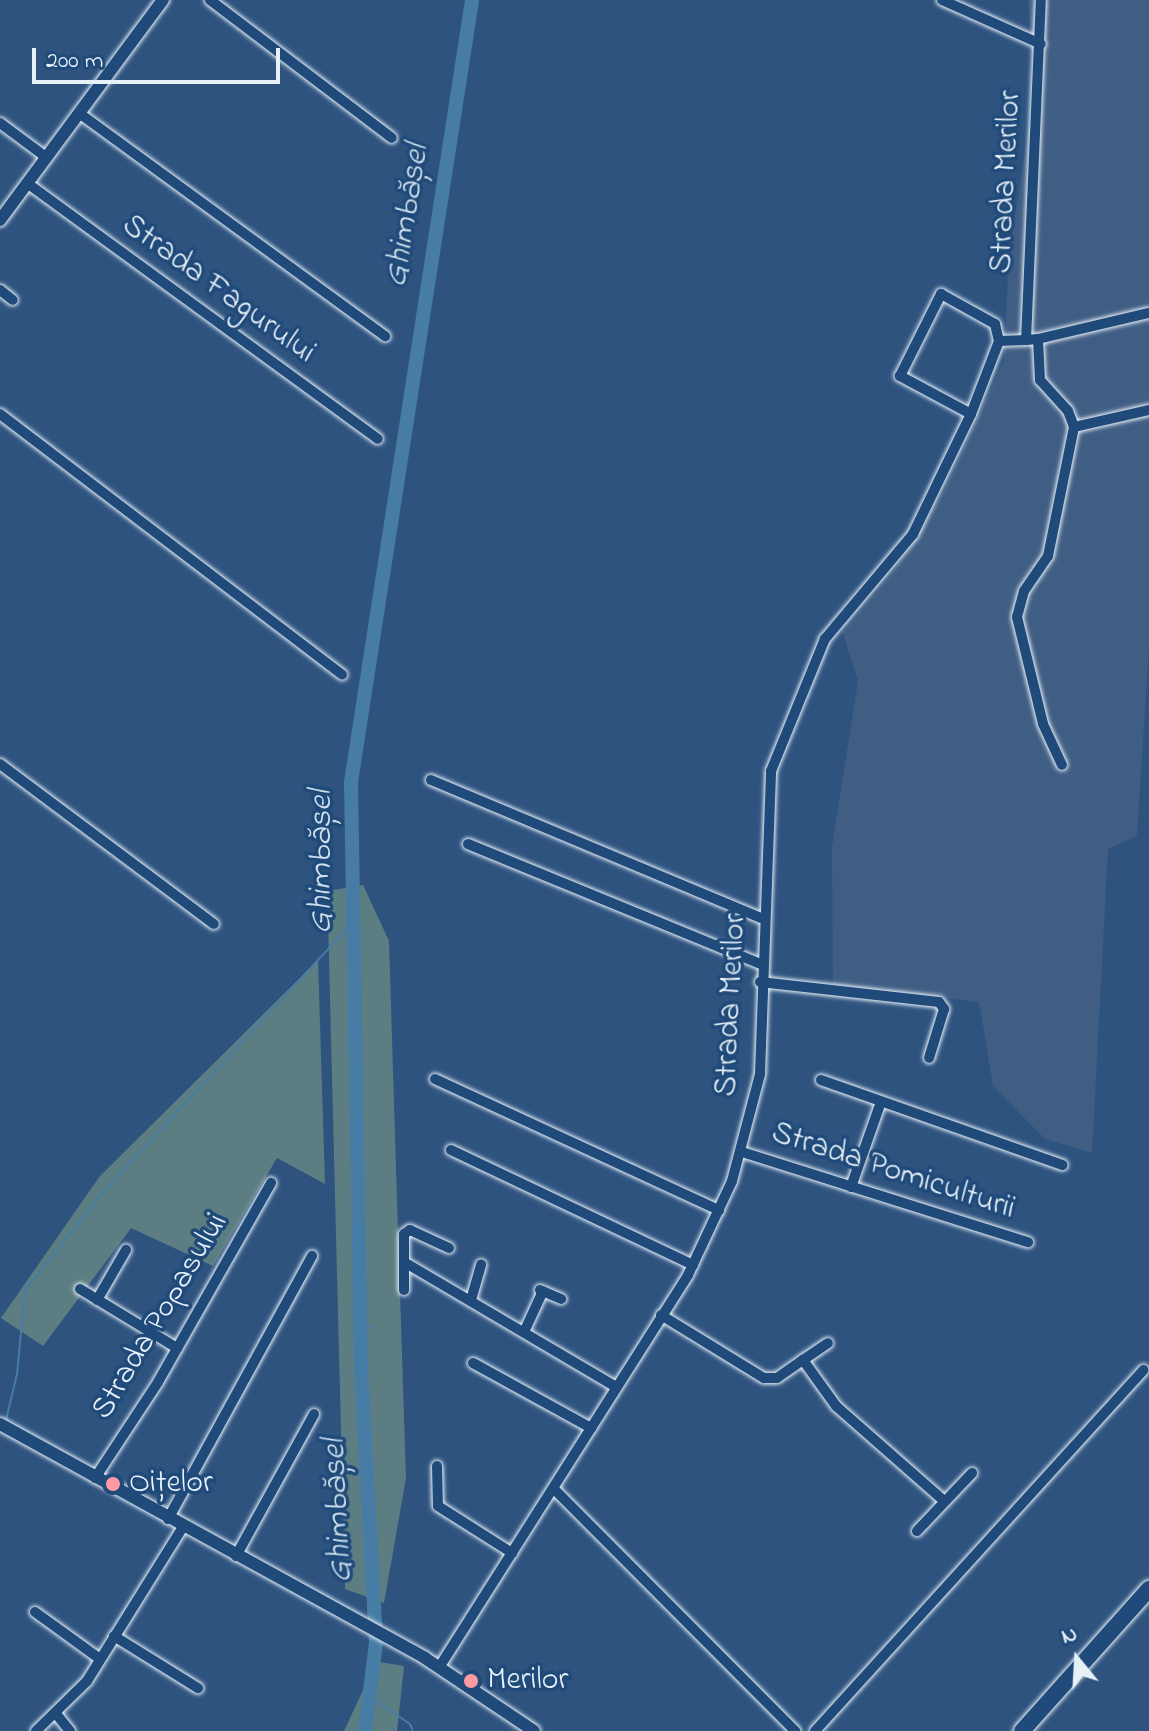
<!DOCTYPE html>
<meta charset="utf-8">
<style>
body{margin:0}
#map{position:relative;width:1149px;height:1731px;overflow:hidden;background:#2e537f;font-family:"Indie Flower",sans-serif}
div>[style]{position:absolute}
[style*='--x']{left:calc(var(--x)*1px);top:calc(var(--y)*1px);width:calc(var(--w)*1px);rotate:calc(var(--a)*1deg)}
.built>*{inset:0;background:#405e84}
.green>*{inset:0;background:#5c7e83}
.stream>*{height:2px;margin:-1px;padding:0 1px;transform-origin:1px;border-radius:1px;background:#477da5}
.river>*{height:14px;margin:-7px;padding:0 7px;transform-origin:7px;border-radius:7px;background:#477da5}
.roads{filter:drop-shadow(0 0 2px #e8f1f8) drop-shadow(0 0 2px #e8f1f8)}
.minor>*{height:10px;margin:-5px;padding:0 5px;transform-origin:5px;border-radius:5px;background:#1f4a7a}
.tertiary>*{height:12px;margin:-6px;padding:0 6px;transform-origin:6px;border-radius:6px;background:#1f4a7a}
.trunk>*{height:16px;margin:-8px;padding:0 8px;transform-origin:8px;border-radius:8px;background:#1f4a7a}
.dots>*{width:22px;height:22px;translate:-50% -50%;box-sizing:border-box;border:4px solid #1f4a7a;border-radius:50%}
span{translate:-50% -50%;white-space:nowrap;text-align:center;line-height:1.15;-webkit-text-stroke:7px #1f4a7a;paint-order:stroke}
.street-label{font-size:32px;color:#e8f1f8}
.poi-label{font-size:32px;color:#e8f1f8}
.left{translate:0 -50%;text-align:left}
.water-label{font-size:34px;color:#d0e0ec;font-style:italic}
.north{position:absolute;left:1037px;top:1619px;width:80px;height:80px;-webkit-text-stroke:6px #1f4a7a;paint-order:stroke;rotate:342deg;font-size:22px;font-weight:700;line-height:32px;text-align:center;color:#e8f1f8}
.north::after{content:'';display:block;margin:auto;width:28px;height:36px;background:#e8f1f8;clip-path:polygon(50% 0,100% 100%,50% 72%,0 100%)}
.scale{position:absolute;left:32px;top:48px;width:248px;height:36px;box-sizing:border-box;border:4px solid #e8f1f8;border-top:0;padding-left:10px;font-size:24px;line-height:28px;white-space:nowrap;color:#e8f1f8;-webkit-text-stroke:6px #1f4a7a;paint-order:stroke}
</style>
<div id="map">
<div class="built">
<i style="clip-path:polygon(1028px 0,1149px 0,1149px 646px,1137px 836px,1108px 849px,1092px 1153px,1045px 1139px,993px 1086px,979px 1002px,833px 986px,832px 847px,858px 681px,843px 633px,893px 572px,945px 489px,1004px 361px,1009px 255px,1035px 87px)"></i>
</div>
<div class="green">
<i style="clip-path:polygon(363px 885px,389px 941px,397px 1201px,406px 1478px,384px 1603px,345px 1589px,328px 919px,333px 890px)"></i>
<i style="clip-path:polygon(318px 960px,325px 1184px,277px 1158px,213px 1266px,131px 1228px,43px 1346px,1px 1318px,100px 1176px)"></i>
<i style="clip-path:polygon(367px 1660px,404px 1666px,397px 1731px,344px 1731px,365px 1686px)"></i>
</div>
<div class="stream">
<i style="--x:360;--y:1316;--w:18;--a:49"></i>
<i style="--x:6;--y:1420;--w:47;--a:-76.6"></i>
<i style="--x:17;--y:1374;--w:84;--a:-84.6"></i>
<i style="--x:25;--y:1290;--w:128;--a:-51.3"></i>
<i style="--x:105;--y:1190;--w:362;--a:-47.2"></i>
<i style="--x:372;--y:1698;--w:46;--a:34.4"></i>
<i style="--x:410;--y:1724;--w:8;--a:67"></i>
</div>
<div class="river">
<i style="--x:365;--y:1731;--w:89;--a:-82.9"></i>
<i style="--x:376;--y:1643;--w:280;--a:-93.1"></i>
<i style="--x:361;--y:1363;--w:581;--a:-90.99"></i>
<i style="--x:351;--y:782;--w:791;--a:-81.2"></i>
</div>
<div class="roads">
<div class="minor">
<i style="--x:210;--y:0;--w:228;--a:37.2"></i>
<i style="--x:942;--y:0;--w:108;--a:24"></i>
<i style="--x:79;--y:113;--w:379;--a:36.1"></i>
<i style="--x:0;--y:123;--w:57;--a:36.5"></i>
<i style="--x:27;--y:183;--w:434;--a:36.1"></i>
<i style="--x:0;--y:290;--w:16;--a:38"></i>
<i style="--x:1038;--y:339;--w:114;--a:-13.2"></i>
<i style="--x:1026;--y:340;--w:12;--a:-5"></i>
<i style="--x:1038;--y:339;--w:41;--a:87.2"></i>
<i style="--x:1040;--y:380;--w:42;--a:47.9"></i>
<i style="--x:1068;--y:411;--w:17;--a:69"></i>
<i style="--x:1074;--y:427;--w:132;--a:101.4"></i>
<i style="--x:1048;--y:556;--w:42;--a:124.4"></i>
<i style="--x:1024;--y:591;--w:27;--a:105"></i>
<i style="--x:1017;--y:617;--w:110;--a:76.3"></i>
<i style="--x:1043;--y:724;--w:45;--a:65.1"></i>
<i style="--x:0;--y:414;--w:430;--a:37.3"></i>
<i style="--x:971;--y:414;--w:78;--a:-69"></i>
<i style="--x:999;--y:341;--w:27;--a:-2"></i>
<i style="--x:1026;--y:340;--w:340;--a:-87.5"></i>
<i style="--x:1074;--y:427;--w:77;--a:-12.8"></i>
<i style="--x:0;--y:764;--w:267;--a:36.8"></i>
<i style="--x:431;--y:780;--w:358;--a:22.7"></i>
<i style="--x:468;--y:844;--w:316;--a:22.3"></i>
<i style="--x:760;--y:982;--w:180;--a:6.4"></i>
<i style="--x:939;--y:1002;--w:9;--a:54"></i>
<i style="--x:944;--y:1009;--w:51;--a:107"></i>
<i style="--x:435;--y:1079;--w:313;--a:24.8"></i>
<i style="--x:821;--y:1080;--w:256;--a:19.4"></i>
<i style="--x:451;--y:1150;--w:268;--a:25.4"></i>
<i style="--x:742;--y:1152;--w:300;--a:17.5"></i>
<i style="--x:851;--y:1187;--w:90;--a:-70.6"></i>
<i style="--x:449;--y:1248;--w:43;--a:-155.2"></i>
<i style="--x:410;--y:1230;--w:7;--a:146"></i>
<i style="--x:404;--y:1234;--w:28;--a:90"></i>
<i style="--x:404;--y:1262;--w:246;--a:30.5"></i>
<i style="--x:404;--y:1262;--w:28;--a:90"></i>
<i style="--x:80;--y:1289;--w:114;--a:31.3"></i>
<i style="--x:540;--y:1290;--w:23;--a:23"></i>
<i style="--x:97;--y:1300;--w:58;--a:-59.9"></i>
<i style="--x:471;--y:1300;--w:37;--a:-74"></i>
<i style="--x:661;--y:1315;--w:121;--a:31.5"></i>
<i style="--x:764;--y:1378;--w:13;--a:0"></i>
<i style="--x:777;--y:1378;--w:32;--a:-35"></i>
<i style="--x:803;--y:1360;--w:57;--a:54.3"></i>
<i style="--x:836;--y:1406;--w:144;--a:41.3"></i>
<i style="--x:524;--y:1332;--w:45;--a:-65.1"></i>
<i style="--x:803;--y:1360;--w:30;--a:-34"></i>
<i style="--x:473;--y:1363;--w:135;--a:28.8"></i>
<i style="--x:437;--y:1466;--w:40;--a:88.6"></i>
<i style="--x:438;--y:1506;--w:88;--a:32.4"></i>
<i style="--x:95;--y:1478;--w:115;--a:-56.7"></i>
<i style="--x:158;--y:1382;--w:229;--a:-60.4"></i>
<i style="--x:554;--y:1489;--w:342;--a:45.1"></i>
<i style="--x:168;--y:1519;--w:300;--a:-61.3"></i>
<i style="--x:917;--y:1531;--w:80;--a:-46.5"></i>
<i style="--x:236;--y:1556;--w:162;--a:-61.2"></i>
<i style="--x:35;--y:1612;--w:80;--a:35.9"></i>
<i style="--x:114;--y:1636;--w:99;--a:31.8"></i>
<i style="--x:440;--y:1666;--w:463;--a:-57.6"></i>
<i style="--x:688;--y:1275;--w:104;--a:-64.9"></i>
<i style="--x:732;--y:1181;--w:111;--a:-75.3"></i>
<i style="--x:760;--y:1074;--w:303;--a:-87.9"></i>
<i style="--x:771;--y:771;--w:143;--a:-67.8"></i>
<i style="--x:825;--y:639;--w:137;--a:-50"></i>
<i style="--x:913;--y:534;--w:133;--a:-64.2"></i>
<i style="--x:971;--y:414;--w:81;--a:-151.8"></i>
<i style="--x:900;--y:376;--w:92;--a:-63.4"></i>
<i style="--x:941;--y:294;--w:62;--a:29.1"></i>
<i style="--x:995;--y:324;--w:17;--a:77"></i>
<i style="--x:57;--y:1715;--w:21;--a:51"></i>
<i style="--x:36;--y:1731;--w:71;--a:-44.4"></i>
<i style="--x:87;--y:1681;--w:181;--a:-58.1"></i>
<i style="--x:815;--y:1731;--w:488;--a:-47.7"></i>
</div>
<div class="tertiary">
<i style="--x:0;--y:220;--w:274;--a:-53.5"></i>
<i style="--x:0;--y:1424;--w:485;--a:28.8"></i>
<i style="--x:425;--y:1658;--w:131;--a:33.8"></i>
</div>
<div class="trunk">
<i style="--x:1022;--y:1731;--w:191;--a:-48.2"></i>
</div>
</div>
<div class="dots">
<i style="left:113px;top:1484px;background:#ff9aa2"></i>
<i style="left:471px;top:1681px;background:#ff9aa2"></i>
</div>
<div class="street-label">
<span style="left:1007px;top:182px;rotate:-87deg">Strada Merilor</span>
<span style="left:218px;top:290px;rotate:36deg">Strada Fagurului</span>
<span style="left:732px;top:1005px;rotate:-87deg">Strada Merilor</span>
<span style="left:893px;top:1172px;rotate:18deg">Strada Pomiculturii</span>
<span style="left:161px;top:1317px;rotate:-59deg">Strada Popasului</span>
</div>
<div class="poi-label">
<span class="left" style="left:129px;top:1484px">Oițelor</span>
<span class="left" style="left:487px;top:1681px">Merilor</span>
</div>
<div class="water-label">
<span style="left:408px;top:216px;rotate:-81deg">Ghimbășel</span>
<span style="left:323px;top:862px;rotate:-90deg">Ghimbășel</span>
<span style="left:339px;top:1511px;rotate:-93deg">Ghimbășel</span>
</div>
<div class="north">N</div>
<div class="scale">200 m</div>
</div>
